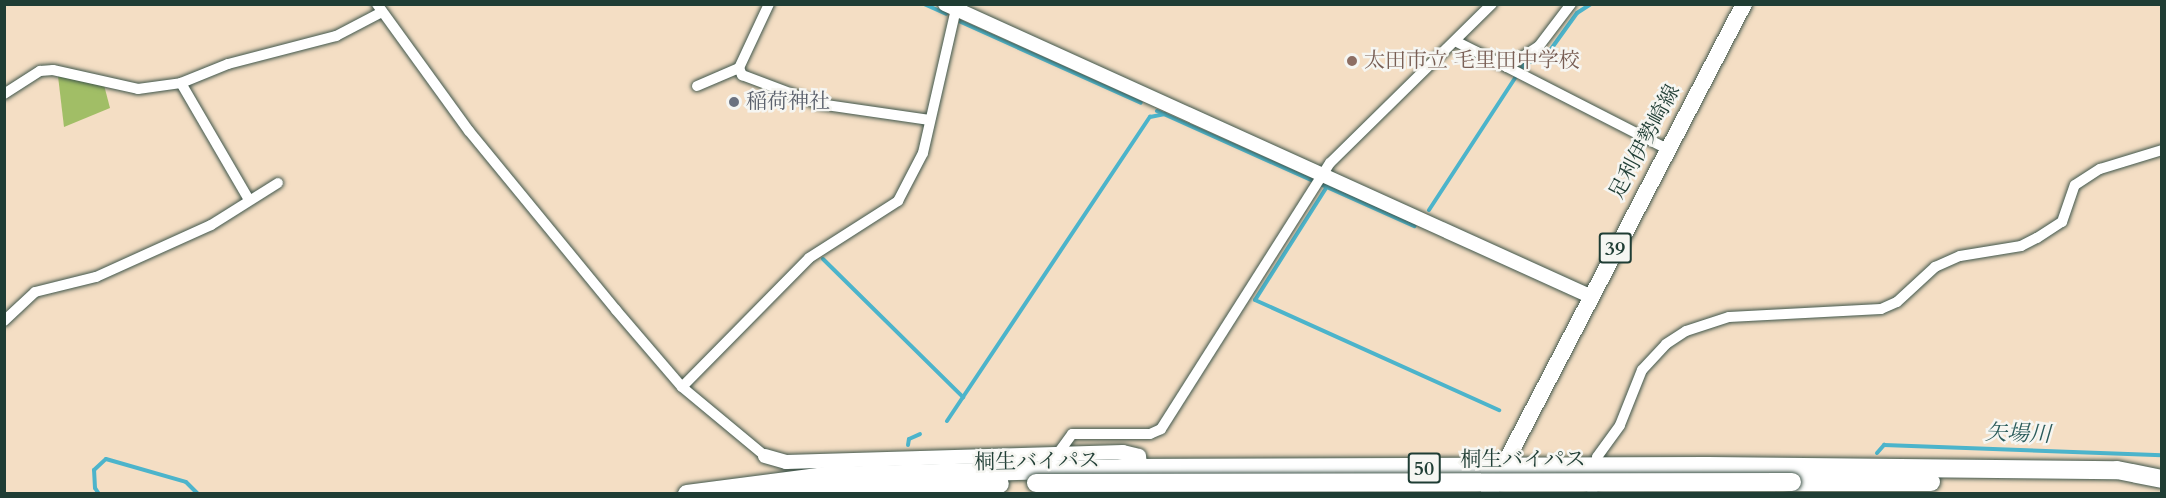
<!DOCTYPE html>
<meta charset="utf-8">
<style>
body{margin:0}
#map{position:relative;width:2166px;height:498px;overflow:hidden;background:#f4dec4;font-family:Cardo,"Noto Serif JP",serif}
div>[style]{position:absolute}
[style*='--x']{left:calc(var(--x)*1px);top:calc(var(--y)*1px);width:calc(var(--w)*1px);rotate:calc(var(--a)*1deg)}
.green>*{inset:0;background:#a1be66}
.stream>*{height:4px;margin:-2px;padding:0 2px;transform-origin:2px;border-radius:2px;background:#4cb4cb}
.roads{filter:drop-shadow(0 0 2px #3f554a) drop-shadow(0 0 2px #3f554a)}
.minor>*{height:10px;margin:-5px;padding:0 5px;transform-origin:5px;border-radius:5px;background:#fff}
.tertiary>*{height:14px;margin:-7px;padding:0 7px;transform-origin:7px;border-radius:7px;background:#fff}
.primary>*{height:16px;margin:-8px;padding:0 8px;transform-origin:8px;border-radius:8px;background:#fff}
.trunk>*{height:18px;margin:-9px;padding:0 9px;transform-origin:9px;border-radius:9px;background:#fff}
.bridges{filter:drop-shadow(0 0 2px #3f554a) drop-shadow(0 0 2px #3f554a)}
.trunk-bridge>*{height:18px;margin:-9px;padding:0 9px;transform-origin:9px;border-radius:9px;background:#fff}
.dots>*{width:16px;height:16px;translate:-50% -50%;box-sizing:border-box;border:3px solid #f6f6f2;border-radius:50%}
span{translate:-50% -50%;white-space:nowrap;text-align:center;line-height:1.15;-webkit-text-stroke:5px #f6f6f2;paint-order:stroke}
.shield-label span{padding:2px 4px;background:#f6f6f2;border:2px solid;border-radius:4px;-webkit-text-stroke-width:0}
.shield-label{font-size:20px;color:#1f3d34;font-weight:700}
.education-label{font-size:21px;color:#785e54}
.left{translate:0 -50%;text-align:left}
.worship-label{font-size:21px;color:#5b616d}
.street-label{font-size:21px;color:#1f3d34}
.water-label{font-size:22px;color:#2a5b5a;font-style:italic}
.frame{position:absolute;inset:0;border:6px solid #1f3d34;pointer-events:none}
</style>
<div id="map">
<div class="green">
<i style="clip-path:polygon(58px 76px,104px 85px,110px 108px,64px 127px)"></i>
</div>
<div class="stream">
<i style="--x:924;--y:4;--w:24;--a:24"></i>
<i style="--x:961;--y:22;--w:197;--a:24.2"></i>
<i style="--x:1157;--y:111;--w:282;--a:24.1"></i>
<i style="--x:1328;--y:185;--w:136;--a:122.4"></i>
<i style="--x:1255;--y:300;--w:268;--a:24.3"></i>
<i style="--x:1429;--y:210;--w:174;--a:-56.9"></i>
<i style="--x:1524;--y:64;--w:23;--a:-20"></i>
<i style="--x:1546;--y:56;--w:53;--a:-54.2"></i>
<i style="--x:1577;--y:13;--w:17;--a:-33"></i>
<i style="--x:823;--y:259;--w:197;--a:44.6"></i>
<i style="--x:947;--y:421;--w:366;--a:-56.3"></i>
<i style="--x:1150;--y:117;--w:15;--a:-11"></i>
<i style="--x:908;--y:445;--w:6;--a:-81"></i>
<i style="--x:909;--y:439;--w:12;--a:-24"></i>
<i style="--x:1877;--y:453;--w:11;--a:-49"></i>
<i style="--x:1884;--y:445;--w:278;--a:2.1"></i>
<i style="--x:99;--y:494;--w:7;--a:-124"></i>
<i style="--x:95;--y:488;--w:18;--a:-93"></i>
<i style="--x:94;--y:470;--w:16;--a:-43"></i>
<i style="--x:106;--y:459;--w:83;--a:16"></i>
<i style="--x:186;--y:482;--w:17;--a:45"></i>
</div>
<div class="roads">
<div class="minor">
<i style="--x:377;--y:4;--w:157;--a:54.1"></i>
<i style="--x:469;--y:131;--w:232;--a:50.6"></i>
<i style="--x:616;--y:310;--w:101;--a:49.4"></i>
<i style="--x:682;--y:387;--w:108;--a:39.7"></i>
<i style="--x:1455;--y:41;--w:58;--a:26.6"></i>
<i style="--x:1507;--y:67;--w:38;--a:-33"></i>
<i style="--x:1539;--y:46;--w:53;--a:-52.7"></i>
<i style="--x:1507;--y:67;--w:180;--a:27.1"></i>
<i style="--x:739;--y:68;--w:71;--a:-64.9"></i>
<i style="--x:181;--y:83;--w:135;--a:59.8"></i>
<i style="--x:697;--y:86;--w:46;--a:-23.2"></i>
<i style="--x:739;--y:68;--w:8;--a:67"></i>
<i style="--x:742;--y:75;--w:82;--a:20.6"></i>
<i style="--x:819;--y:104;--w:112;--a:8.2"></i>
<i style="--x:4;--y:94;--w:43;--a:-32.6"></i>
<i style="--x:40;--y:71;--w:13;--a:-4"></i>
<i style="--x:53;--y:70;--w:87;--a:12.6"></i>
<i style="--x:138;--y:89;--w:43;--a:-7.9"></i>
<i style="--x:181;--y:83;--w:51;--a:-22"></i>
<i style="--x:228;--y:64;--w:112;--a:-14.5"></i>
<i style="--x:336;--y:36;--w:52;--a:-27.6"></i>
<i style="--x:4;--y:321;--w:42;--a:-43.1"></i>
<i style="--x:35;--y:292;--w:63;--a:-13.8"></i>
<i style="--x:96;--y:277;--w:126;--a:-24.3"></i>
<i style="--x:211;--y:225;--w:79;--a:-32.1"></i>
<i style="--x:682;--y:387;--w:181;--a:-45.4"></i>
<i style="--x:809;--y:258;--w:106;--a:-32.6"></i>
<i style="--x:898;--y:201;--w:54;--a:-62.5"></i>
<i style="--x:923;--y:153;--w:148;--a:-77.1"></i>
<i style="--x:1059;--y:452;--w:22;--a:-54"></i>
<i style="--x:1072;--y:434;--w:78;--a:0"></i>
<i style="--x:1150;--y:434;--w:12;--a:-24"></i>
<i style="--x:1161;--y:429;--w:315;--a:-57.6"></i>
<i style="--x:1330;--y:163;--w:227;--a:-44.5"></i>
<i style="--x:1592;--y:494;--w:37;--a:-82"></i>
<i style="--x:1597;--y:457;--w:39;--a:-54"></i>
<i style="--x:1620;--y:425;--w:59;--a:-68.2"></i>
<i style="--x:1642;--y:370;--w:35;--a:-47"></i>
<i style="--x:1666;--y:344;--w:24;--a:-33"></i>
<i style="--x:1686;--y:331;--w:45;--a:-18"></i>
<i style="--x:1729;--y:317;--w:152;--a:-3"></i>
<i style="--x:1881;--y:309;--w:17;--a:-24"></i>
<i style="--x:1897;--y:302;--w:52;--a:-42.6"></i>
<i style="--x:1935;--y:267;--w:27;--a:-24"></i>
<i style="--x:1960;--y:256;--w:62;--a:-9.3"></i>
<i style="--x:2021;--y:246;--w:18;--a:-27"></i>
<i style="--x:2037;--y:238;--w:30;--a:-33"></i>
<i style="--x:2062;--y:222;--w:39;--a:-71"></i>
<i style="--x:2075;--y:185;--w:30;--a:-33"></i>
<i style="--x:2100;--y:169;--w:65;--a:-17"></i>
</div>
<div class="tertiary">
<i style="--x:945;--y:4;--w:708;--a:24.36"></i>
<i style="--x:765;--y:456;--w:22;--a:16"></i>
<i style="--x:786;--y:462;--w:337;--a:-1.7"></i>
<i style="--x:1123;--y:452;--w:16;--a:14"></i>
<i style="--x:1139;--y:456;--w:38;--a:84"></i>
</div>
<div class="primary">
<i style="--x:1489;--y:494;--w:552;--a:-62.51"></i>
</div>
<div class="trunk">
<i style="--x:1792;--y:482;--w:139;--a:0"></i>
<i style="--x:687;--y:494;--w:140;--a:-7.4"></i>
<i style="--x:826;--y:476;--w:296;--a:-1.5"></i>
<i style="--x:1122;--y:468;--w:586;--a:-0.2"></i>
<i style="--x:1708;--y:466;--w:409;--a:0.6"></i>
<i style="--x:2117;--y:470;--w:46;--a:11.3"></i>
<i style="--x:777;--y:494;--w:223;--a:-2.6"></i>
</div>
</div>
<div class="bridges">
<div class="trunk-bridge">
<i style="--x:1036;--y:483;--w:756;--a:-0.08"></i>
</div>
</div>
<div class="dots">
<i style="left:1352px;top:61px;background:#8d6e63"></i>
<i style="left:734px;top:102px;background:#6b7280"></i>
</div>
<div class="shield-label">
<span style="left:1615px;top:248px">39</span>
<span style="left:1424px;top:468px">50</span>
</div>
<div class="education-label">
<span class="left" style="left:1364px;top:61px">太田市立 毛里田中学校</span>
</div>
<div class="worship-label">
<span class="left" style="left:746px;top:102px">稲荷神社</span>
</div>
<div class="street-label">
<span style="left:1645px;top:142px;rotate:-62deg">足利伊勢崎線</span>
<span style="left:1523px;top:460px">桐生バイパス</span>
<span style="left:1037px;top:462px;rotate:-1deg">桐生バイパス</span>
</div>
<div class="water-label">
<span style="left:2018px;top:434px;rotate:2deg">矢場川</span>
</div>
<div class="frame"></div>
</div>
